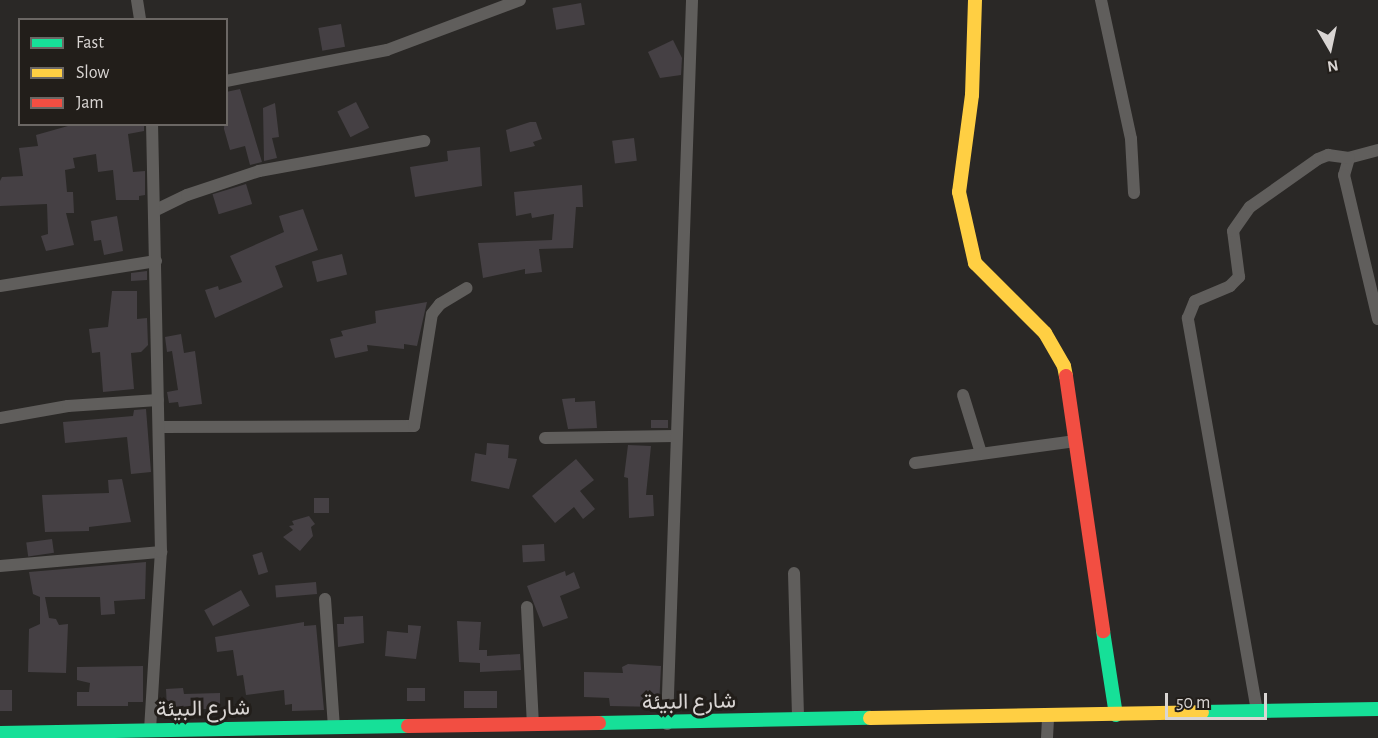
<!DOCTYPE html>
<meta charset="utf-8">
<style>
body{margin:0}
#map{position:relative;width:1378px;height:738px;overflow:hidden;background:#2a2826;font-family:"Alegreya Sans",Vazirmatn,sans-serif}
div>[style]{position:absolute}
[style*='--x']{left:calc(var(--x)*1px);top:calc(var(--y)*1px);width:calc(var(--w)*1px);rotate:calc(var(--a)*1deg)}
.building>*{inset:0;background:#454044;transform-origin:0 0}
.street>*{height:12px;margin:-6px;padding:0 6px;transform-origin:6px;border-radius:6px;background:#605e5c}
.fast>*{height:14px;margin:-7px;padding:0 7px;transform-origin:7px;border-radius:7px;background:#16e098}
.slow>*{height:14px;margin:-7px;padding:0 7px;transform-origin:7px;border-radius:7px;background:#ffcf43}
.jam>*{height:14px;margin:-7px;padding:0 7px;transform-origin:7px;border-radius:7px;background:#f24e42}
span{translate:-50% -50%;white-space:nowrap;text-align:center;line-height:1.15;-webkit-text-stroke:6px #221e1a;paint-order:stroke}
.street-label{font-size:22px;color:#d9d5d3}
.legend{position:absolute;left:18px;top:18px;width:210px;height:108px;box-sizing:border-box;background:#221e1a;border:2px solid #6b6764;margin:0;padding:8px 10px;list-style:none;font-size:18px;color:#d9d5d3}
.legend li{display:flex;align-items:center;gap:12px;height:30px}
.legend b{width:30px;border:2px solid #6b6764}
.north{position:absolute;left:1300px;top:18px;width:60px;height:60px;-webkit-text-stroke:4px #221e1a;paint-order:stroke;rotate:171deg;font-size:16px;font-weight:700;line-height:24px;text-align:center;color:#d9d5d3}
.north::after{content:'';display:block;margin:auto;width:21px;height:27px;background:#d9d5d3;clip-path:polygon(50% 0,100% 100%,50% 72%,0 100%)}
.scale{position:absolute;left:1165px;top:693px;width:102px;height:27px;box-sizing:border-box;border:3px solid #d9d5d3;border-top:0;padding-left:8px;font-size:18px;line-height:21px;white-space:nowrap;color:#d9d5d3;-webkit-text-stroke:4px #221e1a;paint-order:stroke}
</style>
<div id="map">
<div class="building">
<i style="left:581px;top:3px;width:22px;height:29px;rotate:80deg"></i>
<i style="left:341px;top:24px;width:23px;height:23px;rotate:80deg"></i>
<i style="clip-path:polygon(673px 40px,682px 58px,681px 75px,660px 78px,648px 52px)"></i>
<i style="clip-path:polygon(240px 89px,262px 162px,250px 165px,245px 146px,230px 150px,224px 129px,226px 92px)"></i>
<i style="left:356px;top:102px;width:29px;height:21px;rotate:63deg"></i>
<i style="clip-path:polygon(275px 103px,279px 137px,272px 138px,277px 158px,264px 161px,263px 108px)"></i>
<i style="clip-path:polygon(530px 122px,536px 122px,542px 139px,533px 142px,535px 146px,510px 152px,506px 130px)"></i>
<i style="clip-path:polygon(75px 124px,144px 124px,144px 131px,128px 134px,133px 172px,145px 171px,145px 195px,139px 196px,139px 200px,116px 200px,113px 170px,98px 172px,96px 154px,73px 158px,75px 168px,65px 170px,67px 192px,73px 192px,74px 213px,66px 213px,74px 245px,46px 251px,41px 236px,48px 234px,47px 204px,0 206px,0 181px,2px 177px,23px 176px,19px 148px,38px 146px,36px 135px)"></i>
<i style="left:634px;top:138px;width:23px;height:22px;rotate:83deg"></i>
<i style="clip-path:polygon(480px 147px,482px 186px,415px 197px,410px 167px,448px 161px,447px 151px)"></i>
<i style="left:246px;top:184px;width:21px;height:35px;rotate:73deg"></i>
<i style="clip-path:polygon(582px 185px,583px 207px,576px 207px,573px 248px,539px 249px,542px 272px,525px 274px,525px 269px,483px 278px,478px 243px,552px 240px,554px 214px,532px 218px,531px 213px,516px 216px,514px 192px)"></i>
<i style="clip-path:polygon(303px 209px,318px 250px,275px 266px,283px 287px,215px 318px,205px 290px,218px 286px,219px 290px,242px 282px,230px 256px,284px 232px,279px 216px)"></i>
<i style="clip-path:polygon(117px 216px,123px 251px,104px 255px,101px 240px,94px 241px,91px 221px)"></i>
<i style="left:342px;top:254px;width:21px;height:31px;rotate:76deg"></i>
<i style="clip-path:polygon(147px 271px,147px 280px,131px 281px,131px 273px)"></i>
<i style="clip-path:polygon(112px 291px,137px 291px,137px 319px,147px 318px,148px 345px,141px 352px,131px 353px,134px 389px,103px 392px,100px 352px,92px 353px,89px 329px,108px 327px)"></i>
<i style="clip-path:polygon(427px 302px,417px 346px,404px 344px,404px 349px,367px 345px,368px 351px,335px 358px,330px 339px,343px 336px,341px 331px,376px 323px,375px 311px)"></i>
<i style="clip-path:polygon(181px 334px,184px 353px,195px 351px,202px 404px,179px 407px,178px 402px,169px 403px,167px 392px,178px 390px,172px 351px,167px 352px,165px 337px)"></i>
<i style="clip-path:polygon(575px 398px,575px 402px,595px 401px,597px 428px,568px 429px,562px 399px)"></i>
<i style="clip-path:polygon(146px 409px,151px 472px,131px 474px,127px 437px,65px 443px,63px 422px,133px 416px,134px 410px)"></i>
<i style="left:651px;top:420px;width:17px;height:8px"></i>
<i style="clip-path:polygon(487px 443px,509px 445px,508px 458px,517px 459px,509px 489px,471px 481px,475px 453px,486px 455px)"></i>
<i style="clip-path:polygon(628px 445px,651px 446px,646px 495px,653px 495px,654px 516px,629px 518px,628px 478px,624px 477px)"></i>
<i style="clip-path:polygon(576px 459px,594px 480px,580px 491px,595px 509px,583px 519px,574px 507px,555px 523px,532px 496px)"></i>
<i style="clip-path:polygon(122px 479px,131px 522px,89px 527px,89px 531px,45px 532px,42px 495px,109px 493px,108px 480px)"></i>
<i style="left:329px;top:498px;width:15px;height:15px;rotate:90deg"></i>
<i style="clip-path:polygon(309px 516px,315px 524px,311px 527px,313px 536px,300px 551px,283px 537px,293px 530px,289px 526px,294px 525px,292px 521px)"></i>
<i style="left:52px;top:539px;width:14px;height:26px;rotate:82deg"></i>
<i style="left:544px;top:544px;width:17px;height:22px;rotate:87deg"></i>
<i style="left:262px;top:552px;width:21px;height:10px;rotate:73deg"></i>
<i style="clip-path:polygon(146px 562px,145px 599px,114px 601px,115px 614px,101px 615px,100px 597px,45px 597px,49px 618px,56px 619px,59px 625px,68px 624px,66px 673px,28px 672px,29px 629px,40px 624px,40px 597px,33px 594px,29px 572px)"></i>
<i style="clip-path:polygon(565px 571px,566px 576px,574px 572px,580px 588px,560px 596px,568px 618px,543px 627px,527px 586px)"></i>
<i style="left:316px;top:582px;width:12px;height:41px;rotate:85deg"></i>
<i style="left:241px;top:590px;width:18px;height:42px;rotate:61deg"></i>
<i style="clip-path:polygon(363px 616px,364px 643px,338px 647px,337px 624px,344px 624px,344px 617px)"></i>
<i style="clip-path:polygon(457px 621px,481px 622px,479px 650px,487px 650px,487px 656px,520px 654px,521px 670px,480px 672px,480px 663px,459px 662px)"></i>
<i style="clip-path:polygon(304px 622px,304px 626px,316px 625px,324px 710px,292px 711px,292px 704px,285px 705px,284px 690px,246px 695px,243px 675px,237px 676px,233px 650px,217px 652px,215px 637px)"></i>
<i style="clip-path:polygon(408px 625px,421px 626px,416px 659px,385px 656px,387px 631px,408px 633px)"></i>
<i style="clip-path:polygon(628px 664px,661px 666px,659px 707px,610px 706px,609px 698px,584px 697px,584px 672px,623px 673px,622px 667px)"></i>
<i style="clip-path:polygon(143px 666px,143px 702px,128px 702px,128px 706px,77px 706px,77px 692px,89px 692px,90px 683px,77px 680px,77px 667px)"></i>
<i style="clip-path:polygon(183px 688px,184px 694px,220px 693px,220px 709px,167px 709px,166px 689px)"></i>
<i style="left:407px;top:688px;width:18px;height:13px"></i>
<i style="left:0;top:690px;width:12px;height:21px"></i>
<i style="left:464px;top:691px;width:33px;height:17px"></i>
</div>
<div class="street">
<i style="--x:137;--y:0;--w:20;--a:81"></i>
<i style="--x:1101;--y:0;--w:142;--a:77.8"></i>
<i style="--x:1131;--y:139;--w:54;--a:86.8"></i>
<i style="--x:226;--y:81;--w:164;--a:-10.9"></i>
<i style="--x:387;--y:50;--w:142;--a:-20.6"></i>
<i style="--x:1378;--y:150;--w:30;--a:165"></i>
<i style="--x:1349;--y:158;--w:18;--a:106"></i>
<i style="--x:1344;--y:175;--w:148;--a:76.7"></i>
<i style="--x:156;--y:210;--w:34;--a:-26"></i>
<i style="--x:187;--y:195;--w:76;--a:-18.4"></i>
<i style="--x:259;--y:171;--w:168;--a:-10.3"></i>
<i style="--x:0;--y:286;--w:158;--a:-9.1"></i>
<i style="--x:963;--y:395;--w:61;--a:72.8"></i>
<i style="--x:0;--y:418;--w:69;--a:-10"></i>
<i style="--x:68;--y:406;--w:90;--a:-3.8"></i>
<i style="--x:159;--y:427;--w:255;--a:-0.2"></i>
<i style="--x:414;--y:426;--w:113;--a:-80.9"></i>
<i style="--x:432;--y:314;--w:13;--a:-51"></i>
<i style="--x:440;--y:304;--w:31;--a:-31"></i>
<i style="--x:545;--y:438;--w:130;--a:-0.9"></i>
<i style="--x:915;--y:463;--w:162;--a:-7.8"></i>
<i style="--x:0;--y:566;--w:162;--a:-5"></i>
<i style="--x:794;--y:573;--w:147;--a:88.4"></i>
<i style="--x:325;--y:599;--w:129;--a:86"></i>
<i style="--x:527;--y:607;--w:118;--a:87.1"></i>
<i style="--x:1257;--y:711;--w:399;--a:-100"></i>
<i style="--x:1188;--y:318;--w:18;--a:-68"></i>
<i style="--x:1195;--y:301;--w:38;--a:-23"></i>
<i style="--x:1230;--y:286;--w:13;--a:-45"></i>
<i style="--x:1239;--y:277;--w:46;--a:-97.4"></i>
<i style="--x:1233;--y:231;--w:29;--a:-55"></i>
<i style="--x:1250;--y:207;--w:83;--a:-35.2"></i>
<i style="--x:1318;--y:159;--w:11;--a:-22"></i>
<i style="--x:1328;--y:155;--w:21;--a:8"></i>
<i style="--x:667;--y:724;--w:724;--a:-88.02"></i>
<i style="--x:150;--y:730;--w:178;--a:-86.5"></i>
<i style="--x:161;--y:552;--w:428;--a:-91.2"></i>
<i style="--x:1047;--y:738;--w:21;--a:-87"></i>
</div>
<div class="fast">
<i style="--x:1103;--y:631;--w:85;--a:81.2"></i>
<i style="--x:1202;--y:712;--w:176;--a:-1"></i>
<i style="--x:599;--y:723;--w:271;--a:-1.1"></i>
<i style="--x:0;--y:733;--w:408;--a:-1"></i>
</div>
<div class="slow">
<i style="--x:975;--y:0;--w:95;--a:91.8"></i>
<i style="--x:972;--y:95;--w:98;--a:97.6"></i>
<i style="--x:959;--y:192;--w:73;--a:77.3"></i>
<i style="--x:975;--y:263;--w:99;--a:45"></i>
<i style="--x:1045;--y:333;--w:38;--a:60"></i>
<i style="--x:1064;--y:366;--w:10;--a:79"></i>
<i style="--x:870;--y:718;--w:332;--a:-1"></i>
</div>
<div class="jam">
<i style="--x:1066;--y:376;--w:258;--a:81.7"></i>
<i style="--x:408;--y:726;--w:191;--a:-0.9"></i>
</div>
<div class="street-label">
<span style="left:689px;top:702px;rotate:-1deg">شارع البيئة</span>
<span style="left:203px;top:709px;rotate:-1deg">شارع البيئة</span>
</div>
<ul class="legend">
<li><b style="height:8px;background:#16e098"></b>Fast</li>
<li><b style="height:8px;background:#ffcf43"></b>Slow</li>
<li><b style="height:8px;background:#f24e42"></b>Jam</li>
</ul>
<div class="north">N</div>
<div class="scale">50 m</div>
</div>
